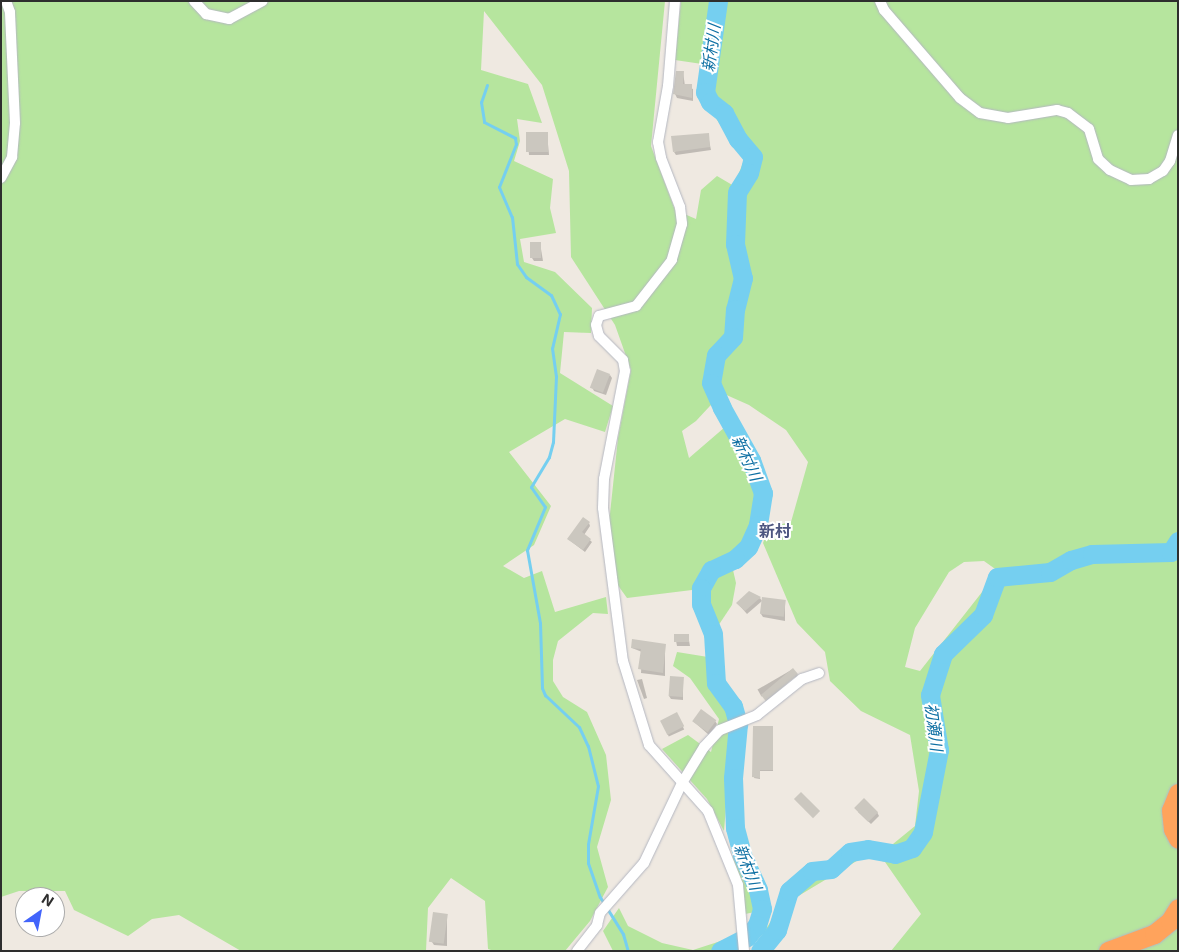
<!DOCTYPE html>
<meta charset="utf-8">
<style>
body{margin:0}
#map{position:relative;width:1179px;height:952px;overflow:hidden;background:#efe9e1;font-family:Inter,"Noto Sans JP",sans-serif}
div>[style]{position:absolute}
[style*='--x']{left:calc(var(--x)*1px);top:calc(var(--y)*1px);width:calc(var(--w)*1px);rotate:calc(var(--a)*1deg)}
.green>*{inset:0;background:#b6e59e}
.shadow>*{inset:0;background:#0003;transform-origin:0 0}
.stream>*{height:3px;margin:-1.5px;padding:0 1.5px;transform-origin:1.5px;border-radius:1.5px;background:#75cff0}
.river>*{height:19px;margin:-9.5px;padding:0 9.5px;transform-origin:9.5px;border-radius:9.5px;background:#75cff0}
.building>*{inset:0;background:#cbc7bf;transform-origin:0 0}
.roads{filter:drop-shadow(0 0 1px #b4b7c1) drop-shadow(0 0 1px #b4b7c1)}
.street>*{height:10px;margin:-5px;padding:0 5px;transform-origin:5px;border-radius:5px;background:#fff}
.highway>*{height:19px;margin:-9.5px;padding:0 9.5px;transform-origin:9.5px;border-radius:9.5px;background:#ffa35c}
span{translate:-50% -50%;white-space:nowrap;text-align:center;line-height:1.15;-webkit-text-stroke:4px #fff;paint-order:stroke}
.water-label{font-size:16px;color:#0d6fa3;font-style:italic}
.neighbourhood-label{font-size:16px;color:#4d5680;font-weight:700}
.frame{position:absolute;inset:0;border:2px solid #2e2e2e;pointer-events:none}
.north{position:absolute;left:15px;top:887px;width:50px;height:50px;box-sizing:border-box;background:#fff;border:1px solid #ababab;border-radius:50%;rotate:33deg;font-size:14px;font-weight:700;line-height:20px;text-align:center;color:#2e2e2e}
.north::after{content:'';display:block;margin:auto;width:18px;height:22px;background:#4264fb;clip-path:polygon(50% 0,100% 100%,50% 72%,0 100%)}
</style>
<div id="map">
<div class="green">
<i style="clip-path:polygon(evenodd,1px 1px,665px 1px,651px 146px,675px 210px,696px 219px,701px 190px,717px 176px,734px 186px,744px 160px,697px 90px,702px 64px,675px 60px,681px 1px,1178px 1px,1178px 951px,891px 951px,921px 914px,885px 862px,865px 856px,795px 898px,781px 934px,768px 951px,752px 951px,771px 921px,782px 890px,808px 863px,831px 862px,847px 845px,893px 844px,915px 826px,919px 791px,910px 735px,861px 711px,830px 681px,825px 652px,797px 623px,763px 543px,769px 527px,791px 522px,808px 462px,786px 430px,749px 405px,722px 393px,696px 421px,682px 431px,689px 458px,725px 427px,746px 450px,761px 486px,757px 520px,740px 547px,701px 570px,692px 590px,627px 598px,617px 584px,609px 523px,618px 438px,631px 370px,615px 325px,571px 257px,569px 171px,542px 85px,484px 11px,481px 70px,528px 84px,542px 123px,517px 119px,520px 141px,514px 161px,553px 179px,550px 208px,556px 233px,520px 239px,524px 262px,555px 272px,592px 308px,591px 333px,564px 332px,560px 373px,613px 406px,605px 432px,565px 419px,509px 452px,551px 506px,534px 545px,503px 566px,524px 578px,542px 571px,555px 612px,606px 597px,608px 614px,593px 613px,558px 641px,553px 660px,553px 681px,563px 697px,587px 712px,606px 755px,611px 800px,597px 847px,608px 887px,590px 921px,565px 951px,494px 951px,488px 949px,485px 901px,451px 878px,428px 908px,426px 951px,241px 951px,179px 915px,152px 919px,128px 936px,74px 910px,65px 891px,19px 891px,1px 897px,1px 1px,984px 561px,998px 571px,986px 587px,920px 671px,905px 667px,915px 628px,949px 572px,964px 562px,984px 561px)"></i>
<i style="clip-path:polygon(733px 570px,736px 583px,732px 605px,718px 626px,705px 601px,714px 575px)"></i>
<i style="clip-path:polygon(677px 652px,708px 657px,711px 683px,729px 709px,733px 722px,724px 831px,707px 799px,662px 749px,688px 735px,711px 752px,719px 719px,690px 678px,673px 666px)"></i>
<i style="clip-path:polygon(735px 855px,751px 889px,755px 912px,745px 914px,732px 857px)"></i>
<i style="clip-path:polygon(619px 908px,628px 926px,662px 943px,693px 950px,730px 938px,734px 951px,613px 951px,603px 931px)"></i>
</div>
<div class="shadow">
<i style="clip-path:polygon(683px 72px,685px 86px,693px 89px,693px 101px,677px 98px,675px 94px)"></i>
<i style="clip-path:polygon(527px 133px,547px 133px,549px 155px,529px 155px)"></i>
<i style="clip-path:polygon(708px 135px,711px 150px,676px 155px,674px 152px)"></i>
<i style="clip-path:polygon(540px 243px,543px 261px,534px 261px,532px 258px)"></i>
<i style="clip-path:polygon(610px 375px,612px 378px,606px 395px,594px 391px,592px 387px)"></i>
<i style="clip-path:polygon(589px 523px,590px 526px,584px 535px,592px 542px,585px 552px,568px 539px)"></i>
<i style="clip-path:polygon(760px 598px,762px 601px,747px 614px,740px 606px)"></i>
<i style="clip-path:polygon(785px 602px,785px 621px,763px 617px,761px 614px)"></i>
<i style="clip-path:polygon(675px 635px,688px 635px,690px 646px,677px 646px)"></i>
<i style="clip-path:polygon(665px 645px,665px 676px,641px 673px,642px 652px,632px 648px)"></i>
<i style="left:793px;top:669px;width:8px;height:41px;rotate:60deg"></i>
<i style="clip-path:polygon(683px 678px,683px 700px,671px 699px,669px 696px)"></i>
<i style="clip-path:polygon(642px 679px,647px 698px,644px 699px,637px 680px)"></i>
<i style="left:677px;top:714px;width:17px;height:17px;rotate:65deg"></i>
<i style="clip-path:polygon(693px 721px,715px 721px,717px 724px,709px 735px)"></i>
<i style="clip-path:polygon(772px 728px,773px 771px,760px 771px,760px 779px,754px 778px)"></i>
<i style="clip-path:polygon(858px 812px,877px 812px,879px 816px,871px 824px)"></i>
<i style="clip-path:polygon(447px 915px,447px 946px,434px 945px,432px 942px)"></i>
</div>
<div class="stream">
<i style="--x:487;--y:85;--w:18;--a:109"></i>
<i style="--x:481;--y:102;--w:20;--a:81"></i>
<i style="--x:484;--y:122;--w:35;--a:27"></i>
<i style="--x:515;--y:138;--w:6;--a:81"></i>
<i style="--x:516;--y:144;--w:46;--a:111.6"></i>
<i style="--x:499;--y:187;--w:33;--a:67"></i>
<i style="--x:512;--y:217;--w:47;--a:83.9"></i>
<i style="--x:517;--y:264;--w:16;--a:55"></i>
<i style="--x:526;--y:277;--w:31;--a:36"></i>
<i style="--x:551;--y:295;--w:21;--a:65"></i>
<i style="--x:560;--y:314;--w:35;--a:103"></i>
<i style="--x:552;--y:348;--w:28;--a:82"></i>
<i style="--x:556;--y:376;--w:66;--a:92.6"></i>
<i style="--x:553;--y:442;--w:16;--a:105"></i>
<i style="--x:549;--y:457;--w:35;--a:121"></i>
<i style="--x:531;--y:487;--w:24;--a:55"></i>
<i style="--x:545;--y:507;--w:47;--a:112.7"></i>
<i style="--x:527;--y:550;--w:74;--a:79.9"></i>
<i style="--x:540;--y:623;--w:65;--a:88.2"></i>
<i style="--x:542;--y:688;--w:8;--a:67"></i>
<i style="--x:545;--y:695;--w:47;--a:43.3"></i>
<i style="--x:579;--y:727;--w:21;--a:65"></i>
<i style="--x:588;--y:746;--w:41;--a:76"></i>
<i style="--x:598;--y:786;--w:59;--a:99.8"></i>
<i style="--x:588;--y:844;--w:19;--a:90"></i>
<i style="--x:588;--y:863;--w:36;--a:71"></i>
<i style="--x:600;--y:897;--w:44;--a:58.1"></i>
<i style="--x:623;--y:934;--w:18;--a:74"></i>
</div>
<div class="river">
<i style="--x:718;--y:1;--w:92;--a:98.1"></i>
<i style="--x:705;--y:92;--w:11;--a:63"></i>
<i style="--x:710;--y:102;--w:18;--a:38"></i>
<i style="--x:724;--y:113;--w:30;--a:62"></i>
<i style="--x:738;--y:139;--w:23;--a:50"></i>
<i style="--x:753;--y:157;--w:16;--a:104"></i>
<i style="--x:749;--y:173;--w:22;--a:122"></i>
<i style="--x:737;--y:192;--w:52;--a:92.2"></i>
<i style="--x:735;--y:244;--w:35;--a:77"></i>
<i style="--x:743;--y:278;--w:32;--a:104"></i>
<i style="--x:735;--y:309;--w:28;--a:94"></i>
<i style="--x:733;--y:337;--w:25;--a:133"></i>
<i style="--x:716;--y:355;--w:28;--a:100"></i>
<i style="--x:711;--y:383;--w:27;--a:66"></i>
<i style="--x:722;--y:408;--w:60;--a:60.9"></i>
<i style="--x:751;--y:460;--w:35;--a:70"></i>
<i style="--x:763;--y:493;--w:32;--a:99"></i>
<i style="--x:758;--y:525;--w:24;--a:114"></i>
<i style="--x:748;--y:547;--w:18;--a:137"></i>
<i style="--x:735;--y:559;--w:26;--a:155"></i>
<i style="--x:711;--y:570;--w:21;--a:119"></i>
<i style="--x:701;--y:588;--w:16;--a:90"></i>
<i style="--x:701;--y:604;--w:32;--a:68"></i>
<i style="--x:713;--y:634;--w:49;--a:86.5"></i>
<i style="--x:716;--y:683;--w:29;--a:54"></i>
<i style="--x:733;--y:706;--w:19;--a:74"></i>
<i style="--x:738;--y:724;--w:54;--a:95.3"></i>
<i style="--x:733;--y:778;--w:50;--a:87.7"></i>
<i style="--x:735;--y:828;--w:28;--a:75"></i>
<i style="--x:742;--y:855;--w:38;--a:65"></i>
<i style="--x:758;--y:890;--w:19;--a:78"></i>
<i style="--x:762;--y:909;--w:17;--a:107"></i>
<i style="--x:757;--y:925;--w:16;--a:130"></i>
<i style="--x:747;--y:937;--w:30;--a:153"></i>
<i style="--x:760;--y:951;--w:27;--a:-51"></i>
<i style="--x:777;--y:930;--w:41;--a:-72.9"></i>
<i style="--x:789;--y:891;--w:30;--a:-41"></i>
<i style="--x:812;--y:871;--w:19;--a:-6"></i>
<i style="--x:831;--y:869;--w:25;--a:-42"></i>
<i style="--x:850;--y:852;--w:18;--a:-9"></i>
<i style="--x:868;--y:849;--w:27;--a:10"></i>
<i style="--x:895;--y:854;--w:18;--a:-19"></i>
<i style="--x:912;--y:848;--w:19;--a:-55"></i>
<i style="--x:923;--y:832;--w:84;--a:-79"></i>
<i style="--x:939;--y:750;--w:56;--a:-99.3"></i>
<i style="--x:930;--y:695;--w:43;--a:-72.4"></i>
<i style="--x:943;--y:654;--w:56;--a:-44.3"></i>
<i style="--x:983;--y:615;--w:40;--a:-69.8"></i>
<i style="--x:997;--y:577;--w:53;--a:-5.4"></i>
<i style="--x:1050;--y:572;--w:24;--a:-30"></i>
<i style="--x:1071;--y:560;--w:22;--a:-16"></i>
<i style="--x:1092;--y:554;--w:79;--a:-1.5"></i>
<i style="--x:1171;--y:552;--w:13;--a:-58"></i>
</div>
<div class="building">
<i style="clip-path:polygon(676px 71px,684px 71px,683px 84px,692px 84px,692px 98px,673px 94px)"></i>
<i style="left:526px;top:132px;width:22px;height:20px"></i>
<i style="clip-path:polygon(709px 133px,710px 147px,673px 152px,671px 136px)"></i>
<i style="left:530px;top:242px;width:11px;height:16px"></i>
<i style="left:597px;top:369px;width:14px;height:20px;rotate:21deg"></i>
<i style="clip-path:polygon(583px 517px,590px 522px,582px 532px,591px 539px,583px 550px,567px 539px)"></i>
<i style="clip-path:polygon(749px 591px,761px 597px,745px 611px,736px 603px)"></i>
<i style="left:762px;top:597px;width:24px;height:17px;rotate:7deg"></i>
<i style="left:674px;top:634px;width:15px;height:8px"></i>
<i style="clip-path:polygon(632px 639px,666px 644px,663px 673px,638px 669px,641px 649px,631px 648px)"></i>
<i style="left:793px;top:668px;width:8px;height:42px;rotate:50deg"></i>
<i style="left:670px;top:676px;width:14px;height:20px;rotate:4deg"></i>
<i style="left:701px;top:709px;width:19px;height:15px;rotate:36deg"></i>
<i style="left:677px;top:712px;width:16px;height:19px;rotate:63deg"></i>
<i style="clip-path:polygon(753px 726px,773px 726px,773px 770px,760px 770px,760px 778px,752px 777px)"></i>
<i style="left:801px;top:792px;width:27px;height:10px;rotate:45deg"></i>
<i style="left:864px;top:798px;width:20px;height:14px;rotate:45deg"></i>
<i style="left:433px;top:912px;width:15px;height:30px;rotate:8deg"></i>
</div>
<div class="roads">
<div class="street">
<i style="--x:194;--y:1;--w:18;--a:47"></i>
<i style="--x:206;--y:14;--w:24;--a:12"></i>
<i style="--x:229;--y:19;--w:38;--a:-28"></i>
<i style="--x:675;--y:1;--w:85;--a:94.7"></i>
<i style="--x:668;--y:86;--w:57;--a:100.1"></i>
<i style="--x:658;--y:142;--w:16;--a:79"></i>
<i style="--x:661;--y:158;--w:53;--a:68.8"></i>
<i style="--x:680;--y:207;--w:17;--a:83"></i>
<i style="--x:682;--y:224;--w:37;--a:106"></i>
<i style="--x:672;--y:260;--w:58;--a:128"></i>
<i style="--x:636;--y:306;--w:38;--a:165"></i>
<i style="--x:599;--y:316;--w:9;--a:108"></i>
<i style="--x:596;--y:325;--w:11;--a:75"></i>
<i style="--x:599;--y:336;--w:34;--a:45"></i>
<i style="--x:623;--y:360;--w:11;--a:80"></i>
<i style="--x:625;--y:371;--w:110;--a:101"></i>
<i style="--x:604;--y:479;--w:29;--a:92"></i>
<i style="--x:603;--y:508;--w:154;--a:82.6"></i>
<i style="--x:623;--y:661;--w:88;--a:72.8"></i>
<i style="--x:649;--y:745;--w:89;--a:48.2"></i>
<i style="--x:708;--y:811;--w:80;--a:67.9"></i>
<i style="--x:738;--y:885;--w:66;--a:84.8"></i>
<i style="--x:880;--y:1;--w:10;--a:66"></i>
<i style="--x:884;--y:10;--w:116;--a:49.2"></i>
<i style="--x:960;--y:98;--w:25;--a:37"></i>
<i style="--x:980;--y:113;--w:28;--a:10"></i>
<i style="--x:1008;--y:118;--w:50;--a:-9.3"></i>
<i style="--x:1057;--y:110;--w:11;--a:15"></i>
<i style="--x:1068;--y:113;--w:26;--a:37"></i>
<i style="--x:1089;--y:129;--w:31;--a:73"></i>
<i style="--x:1098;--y:159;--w:16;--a:43"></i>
<i style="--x:1110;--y:170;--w:23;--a:25"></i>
<i style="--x:1131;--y:180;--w:18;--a:-3"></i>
<i style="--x:1149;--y:179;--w:16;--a:-30"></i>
<i style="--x:1163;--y:171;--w:12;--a:-55"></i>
<i style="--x:1170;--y:161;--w:27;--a:-73"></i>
<i style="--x:1;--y:178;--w:24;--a:-62"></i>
<i style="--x:12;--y:157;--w:34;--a:-85"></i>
<i style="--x:15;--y:123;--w:111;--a:-92.6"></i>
<i style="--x:10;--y:12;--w:12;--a:-110"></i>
<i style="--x:577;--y:951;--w:33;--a:-52"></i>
<i style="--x:597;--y:925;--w:12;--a:-76"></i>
<i style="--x:600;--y:913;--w:67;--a:-48.7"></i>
<i style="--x:644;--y:863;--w:89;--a:-64.6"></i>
<i style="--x:682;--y:783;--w:42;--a:-58.6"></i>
<i style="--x:704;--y:747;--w:23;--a:-47"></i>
<i style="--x:720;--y:730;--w:40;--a:-22"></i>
<i style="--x:757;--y:715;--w:58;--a:-38.7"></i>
<i style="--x:802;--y:679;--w:18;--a:-19"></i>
</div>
<div class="highway">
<i style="--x:1178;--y:793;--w:18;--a:112"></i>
<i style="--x:1171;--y:810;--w:19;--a:84"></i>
<i style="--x:1173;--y:829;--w:11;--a:63"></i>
<i style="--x:1108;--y:951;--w:49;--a:-20.3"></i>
<i style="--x:1154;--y:934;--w:21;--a:-39"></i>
<i style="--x:1170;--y:921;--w:15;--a:-58"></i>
</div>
</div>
<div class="water-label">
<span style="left:711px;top:48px;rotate:-82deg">新村川</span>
<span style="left:747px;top:458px;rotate:65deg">新村川</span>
<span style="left:934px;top:727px;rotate:83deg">初瀬川</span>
<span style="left:748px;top:867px;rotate:69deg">新村川</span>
</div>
<div class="neighbourhood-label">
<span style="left:775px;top:531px">新村</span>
</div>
<div class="frame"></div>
<div class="north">N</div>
</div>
